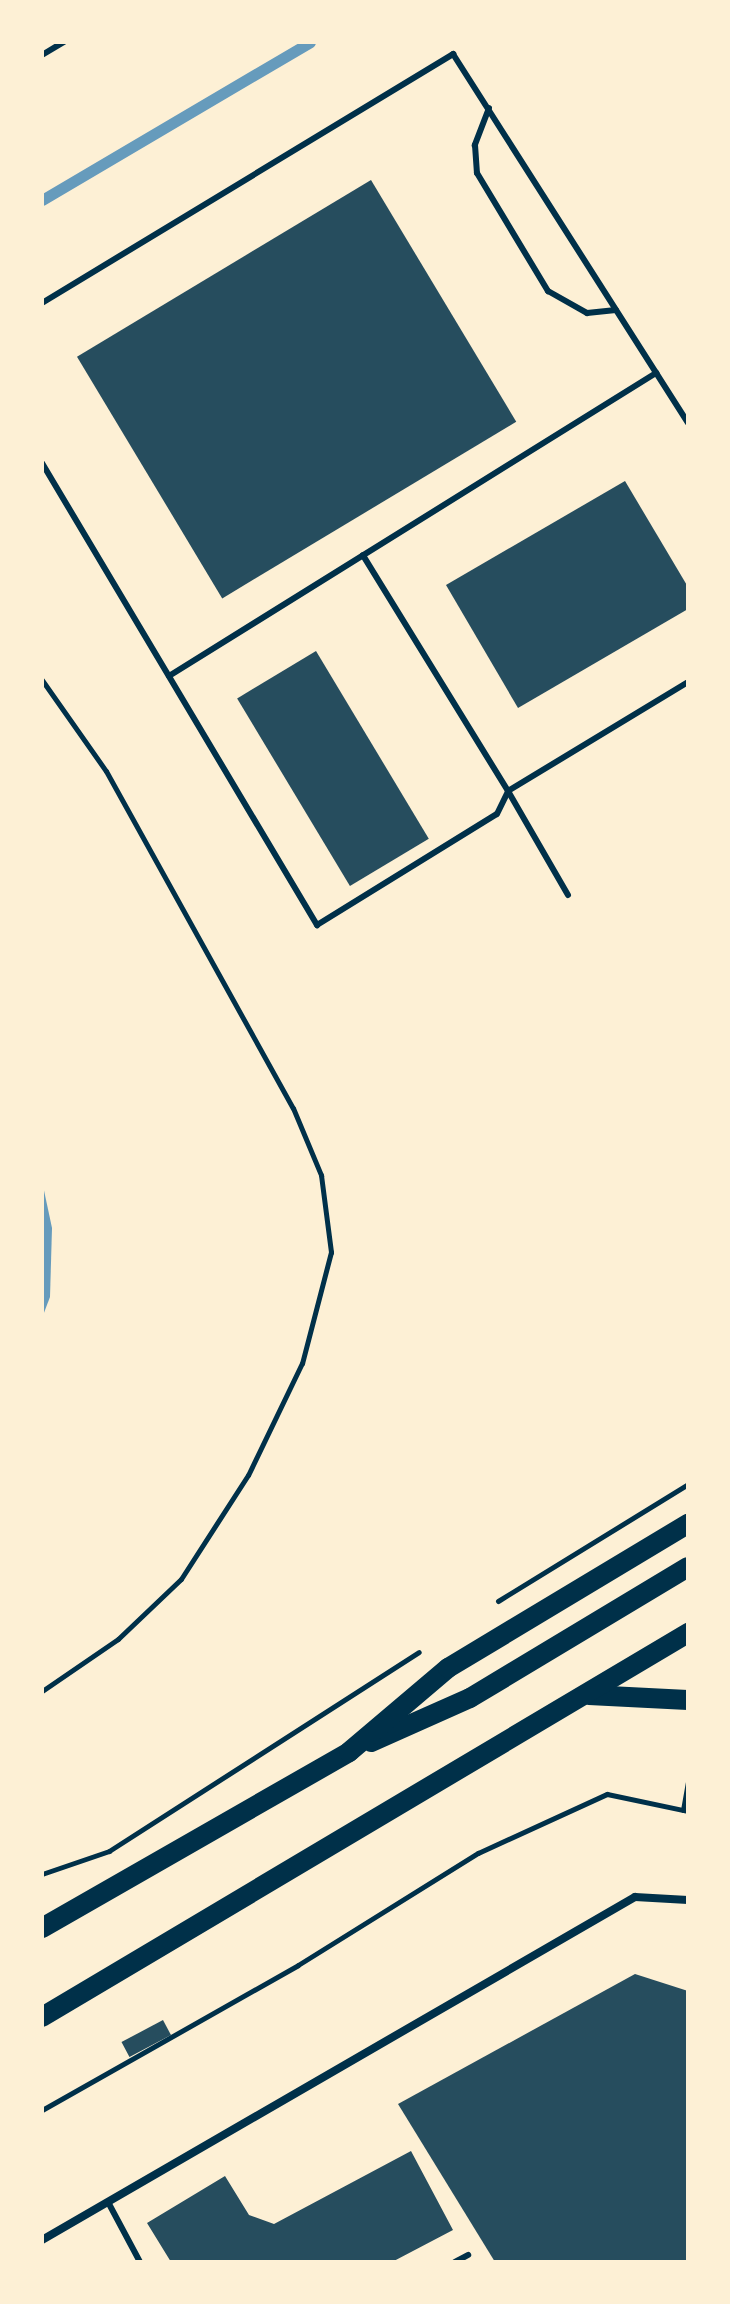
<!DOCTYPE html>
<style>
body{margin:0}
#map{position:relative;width:730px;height:2304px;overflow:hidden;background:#fdf0d5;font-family:Inter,sans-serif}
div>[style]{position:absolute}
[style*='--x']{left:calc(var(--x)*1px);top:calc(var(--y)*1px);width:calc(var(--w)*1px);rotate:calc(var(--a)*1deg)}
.water>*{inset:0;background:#669bbc}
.stream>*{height:11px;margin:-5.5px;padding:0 5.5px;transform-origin:5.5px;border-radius:5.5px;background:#669bbc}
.building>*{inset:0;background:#264d5e;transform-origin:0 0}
.path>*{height:5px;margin:-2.5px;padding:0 2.5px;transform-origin:2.5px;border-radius:2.5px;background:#003049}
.service>*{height:6px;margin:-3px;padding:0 3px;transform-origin:3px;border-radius:3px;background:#003049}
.minor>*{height:8px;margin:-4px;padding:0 4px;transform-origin:4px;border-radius:4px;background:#003049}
.primary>*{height:20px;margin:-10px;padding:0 10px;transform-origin:10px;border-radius:10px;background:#003049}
span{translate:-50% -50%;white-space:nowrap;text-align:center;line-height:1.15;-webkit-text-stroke:6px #fdf0d5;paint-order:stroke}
.frame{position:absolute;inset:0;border:44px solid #fdf0d5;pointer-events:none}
</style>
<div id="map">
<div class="water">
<i style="clip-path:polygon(42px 1181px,52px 1228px,50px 1297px,42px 1318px)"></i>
</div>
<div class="stream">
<i style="--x:42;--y:200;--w:311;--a:-30.5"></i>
</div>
<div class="building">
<i style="left:371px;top:180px;width:282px;height:343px;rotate:59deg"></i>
<i style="clip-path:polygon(625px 481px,688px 587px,688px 609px,518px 708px,446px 585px)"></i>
<i style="left:316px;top:651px;width:219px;height:92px;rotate:59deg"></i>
<i style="clip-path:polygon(635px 1974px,688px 1991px,688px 2262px,495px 2262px,398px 2104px)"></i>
<i style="left:163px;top:2020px;width:17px;height:47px;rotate:62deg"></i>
<i style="clip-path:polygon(411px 2151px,453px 2230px,392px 2262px,171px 2262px,147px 2223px,225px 2176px,249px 2215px,274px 2224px)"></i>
</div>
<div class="path">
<i style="--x:42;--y:680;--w:111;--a:54.9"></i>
<i style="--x:106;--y:771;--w:385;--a:61"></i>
<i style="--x:293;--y:1108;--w:73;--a:67.3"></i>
<i style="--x:321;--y:1175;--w:78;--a:82.6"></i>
<i style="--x:331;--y:1252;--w:115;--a:104.6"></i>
<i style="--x:302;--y:1363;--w:124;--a:115.7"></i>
<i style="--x:248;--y:1475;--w:124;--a:122.8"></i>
<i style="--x:181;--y:1579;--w:87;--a:136.4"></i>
<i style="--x:118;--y:1639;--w:92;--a:145.6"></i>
<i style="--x:498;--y:1601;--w:223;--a:-31.6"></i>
<i style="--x:683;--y:1810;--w:28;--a:-80"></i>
<i style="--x:42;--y:1874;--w:71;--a:-18.9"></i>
<i style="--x:109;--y:1851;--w:368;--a:-32.7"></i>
<i style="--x:42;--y:2110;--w:294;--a:-29.5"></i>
<i style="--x:298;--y:1965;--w:212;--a:-31.9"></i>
<i style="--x:478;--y:1853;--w:142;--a:-24.6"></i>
<i style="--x:607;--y:1794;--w:83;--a:11.9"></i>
</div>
<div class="service">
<i style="--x:42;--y:55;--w:26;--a:-31"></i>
<i style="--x:489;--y:108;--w:40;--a:111"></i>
<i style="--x:475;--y:145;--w:28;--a:86"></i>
<i style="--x:477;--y:173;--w:138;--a:59"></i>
<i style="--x:548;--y:291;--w:45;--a:29.4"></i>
<i style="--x:587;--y:313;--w:29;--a:-6"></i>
<i style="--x:42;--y:303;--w:481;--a:-31.2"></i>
<i style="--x:453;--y:54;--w:437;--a:57.5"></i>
<i style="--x:42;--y:463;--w:538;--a:59.24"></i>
<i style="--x:317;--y:925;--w:211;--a:-31.7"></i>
<i style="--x:497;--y:814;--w:25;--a:-64"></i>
<i style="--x:508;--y:791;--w:277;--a:-121.6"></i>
<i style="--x:169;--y:676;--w:574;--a:-31.89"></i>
<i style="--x:568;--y:895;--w:120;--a:-120"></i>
<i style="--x:508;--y:791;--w:210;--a:-31.2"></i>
<i style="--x:108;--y:2202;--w:68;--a:61.9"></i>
<i style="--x:455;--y:2262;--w:15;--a:-28"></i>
</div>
<div class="minor">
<i style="--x:42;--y:2240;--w:685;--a:-30.05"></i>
<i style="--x:635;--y:1897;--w:53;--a:3.2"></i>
</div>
<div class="primary">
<i style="--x:589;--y:1695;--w:99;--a:2.9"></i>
<i style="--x:371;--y:1742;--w:108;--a:-24"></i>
<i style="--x:470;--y:1698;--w:254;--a:-31"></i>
<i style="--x:42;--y:1928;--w:354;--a:-29.8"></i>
<i style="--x:349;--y:1752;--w:130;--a:-40.3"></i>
<i style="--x:448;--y:1668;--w:280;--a:-31"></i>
<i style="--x:42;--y:2017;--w:752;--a:-30.73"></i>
</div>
<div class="frame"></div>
</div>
